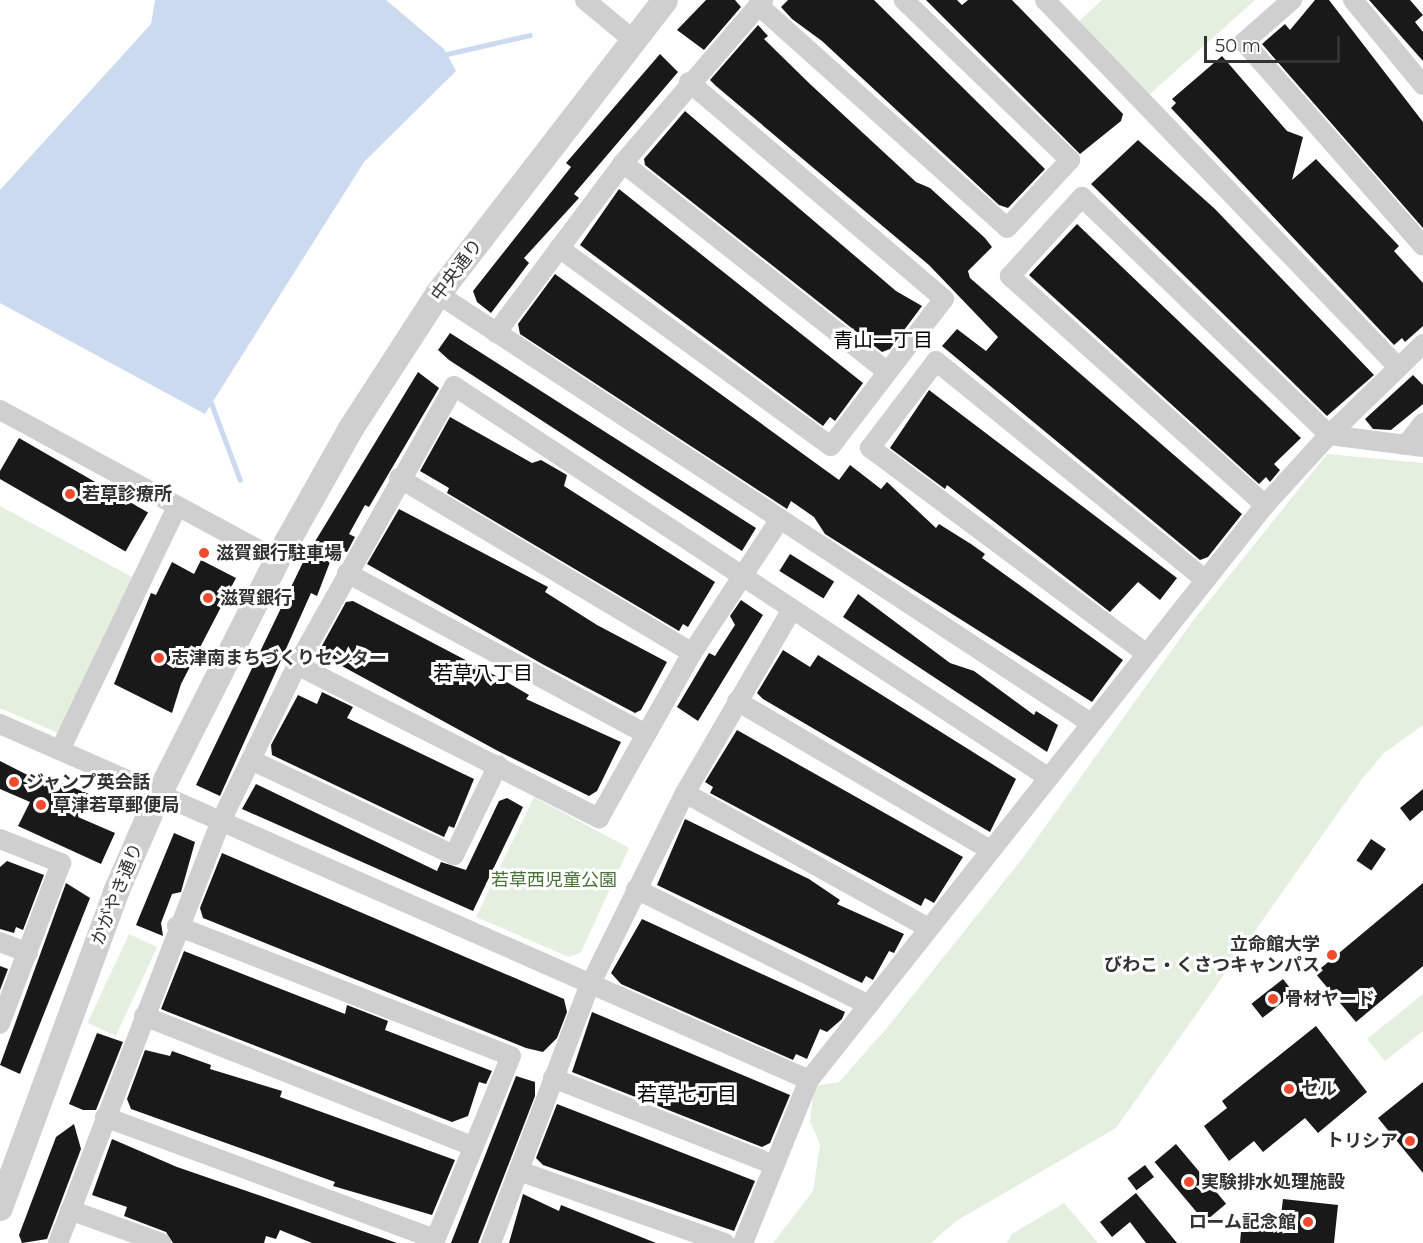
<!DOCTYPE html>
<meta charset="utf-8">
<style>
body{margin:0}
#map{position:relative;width:1423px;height:1243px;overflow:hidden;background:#fff;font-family:Montserrat,"Noto Sans JP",sans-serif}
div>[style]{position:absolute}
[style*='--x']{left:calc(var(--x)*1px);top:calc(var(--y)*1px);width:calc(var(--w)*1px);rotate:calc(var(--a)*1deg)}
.green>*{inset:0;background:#e5efe0;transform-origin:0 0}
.water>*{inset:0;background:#ccdaef}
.stream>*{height:5px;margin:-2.5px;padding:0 2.5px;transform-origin:2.5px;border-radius:2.5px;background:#ccdaef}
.building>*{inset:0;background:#191919;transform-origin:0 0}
.minor>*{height:20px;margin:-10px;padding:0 10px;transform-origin:10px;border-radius:10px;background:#cfcfcf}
.tertiary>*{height:26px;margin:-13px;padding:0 13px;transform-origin:13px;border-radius:13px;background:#cfcfcf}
.dots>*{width:16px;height:16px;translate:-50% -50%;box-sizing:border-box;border:3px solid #fff;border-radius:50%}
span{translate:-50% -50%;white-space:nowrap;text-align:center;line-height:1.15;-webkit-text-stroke:6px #fff;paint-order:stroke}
.street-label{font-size:18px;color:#323232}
.poi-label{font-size:18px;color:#323232;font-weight:700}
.left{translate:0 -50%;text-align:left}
.right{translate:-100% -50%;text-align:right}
.park-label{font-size:18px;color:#4a713c}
.neighbourhood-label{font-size:20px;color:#000}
.scale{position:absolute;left:1204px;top:36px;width:136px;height:27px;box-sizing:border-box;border:3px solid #323232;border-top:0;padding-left:8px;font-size:18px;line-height:21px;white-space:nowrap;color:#323232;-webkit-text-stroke:4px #fff;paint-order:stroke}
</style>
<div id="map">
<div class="green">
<i style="clip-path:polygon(1102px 0,1255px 0,1148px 96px,1077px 23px)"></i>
<i style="clip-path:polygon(1327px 454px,1423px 463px,1423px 725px,1384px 753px,1362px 779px,1116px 1128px,956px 1221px,931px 1243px,773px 1243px,813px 1191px,820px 1145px,810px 1121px,814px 1086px,839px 1082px,886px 1029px,1022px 859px,1192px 622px)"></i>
<i style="clip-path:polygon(0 506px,134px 578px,58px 733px,0 708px)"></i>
<i style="clip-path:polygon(534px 797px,629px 848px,581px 952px,569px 957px,476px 917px)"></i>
<i style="left:129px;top:934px;width:31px;height:98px;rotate:25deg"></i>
<i style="clip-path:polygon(1423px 994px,1423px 1031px,1385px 1061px,1367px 1039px)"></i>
<i style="clip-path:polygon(1064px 1203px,1098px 1243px,1007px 1243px,1012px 1234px)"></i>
</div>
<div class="water">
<i style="clip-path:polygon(155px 0,386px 0,444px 49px,456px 71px,364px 162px,205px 414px,0 303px,0 190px,151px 24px)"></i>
</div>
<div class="stream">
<i style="--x:447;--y:54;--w:85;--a:-12.9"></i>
<i style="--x:211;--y:403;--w:82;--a:69.4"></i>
</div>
<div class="building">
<i style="clip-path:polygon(706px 0,735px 0,741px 7px,704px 50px,677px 30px)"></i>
<i style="clip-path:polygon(788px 0,874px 0,1045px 169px,1008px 208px,999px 205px,822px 41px,792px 19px,781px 7px)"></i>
<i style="clip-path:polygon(926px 0,957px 0,962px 5px,968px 0,1012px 0,1123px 114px,1121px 121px,1080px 154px)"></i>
<i style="clip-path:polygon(1315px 0,1329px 0,1423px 122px,1423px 228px,1262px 44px,1285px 24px,1290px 30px)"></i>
<i style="clip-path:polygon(1369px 0,1410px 0,1423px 15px,1415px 22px,1423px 32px,1423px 61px)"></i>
<i style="clip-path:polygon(758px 25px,768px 36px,764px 39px,810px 84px,916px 182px,930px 188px,985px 238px,992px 247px,968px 271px,970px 278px,1242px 514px,1208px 557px,1200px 560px,942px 346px,957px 329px,986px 351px,998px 337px,929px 265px,716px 86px,710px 80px)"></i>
<i style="clip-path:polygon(660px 54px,678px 72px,574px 194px,579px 198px,524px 258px,529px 263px,491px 313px,477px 302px,473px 291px,571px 167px,566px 163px)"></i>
<i style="clip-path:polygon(1222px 56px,1287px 131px,1303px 137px,1292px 180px,1316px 159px,1399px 246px,1394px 251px,1423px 283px,1423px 326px,1405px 342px,1402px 338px,1394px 345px,1171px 108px,1176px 103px,1172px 99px)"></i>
<i style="clip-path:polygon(685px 111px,896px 291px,922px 306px,890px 349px,882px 352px,645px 165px,644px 159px)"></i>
<i style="clip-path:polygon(1138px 140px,1215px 209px,1374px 375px,1327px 416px,1091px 184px)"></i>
<i style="clip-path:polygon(619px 189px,863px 383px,835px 421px,830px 417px,823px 426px,580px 245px)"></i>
<i style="clip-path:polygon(1077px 224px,1301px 438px,1274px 464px,1280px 470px,1270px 482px,1266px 477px,1259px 484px,1029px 275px)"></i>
<i style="clip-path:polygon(555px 274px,839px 480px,850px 465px,881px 489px,887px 482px,936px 528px,939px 524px,971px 544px,985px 554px,982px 558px,1123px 660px,1092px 702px,825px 534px,814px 517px,791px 501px,787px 509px,520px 334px,518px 324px)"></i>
<i style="clip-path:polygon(450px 333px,756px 528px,742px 551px,449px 360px,438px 350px)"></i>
<i style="clip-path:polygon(418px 372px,439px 388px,369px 507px,365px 505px,349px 534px,355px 537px,347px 552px,335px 549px,317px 596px,311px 593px,220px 796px,196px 785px,305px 558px)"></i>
<i style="clip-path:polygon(1413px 375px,1423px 385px,1423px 404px,1391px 430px,1373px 429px,1365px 419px)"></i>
<i style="clip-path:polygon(929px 390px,1177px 578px,1160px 600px,1138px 582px,1110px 612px,947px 485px,945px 489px,890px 448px)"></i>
<i style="clip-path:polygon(450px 417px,532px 463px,541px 460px,567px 475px,564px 486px,715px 582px,688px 627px,683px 624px,679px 631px,447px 493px,449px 488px,420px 471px)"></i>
<i style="left:19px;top:438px;width:149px;height:45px;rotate:30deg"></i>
<i style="clip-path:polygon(399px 509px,548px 587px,545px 592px,597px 625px,667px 662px,641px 710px,635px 713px,544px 665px,367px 564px)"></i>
<i style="left:790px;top:554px;width:52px;height:20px;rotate:32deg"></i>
<i style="clip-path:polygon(201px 560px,236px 578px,181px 684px,172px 713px,114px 684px,151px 593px,156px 595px,172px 562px,194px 574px)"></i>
<i style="clip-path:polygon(858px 594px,950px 663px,974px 671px,1034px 715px,1036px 711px,1058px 725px,1047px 752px,843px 617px)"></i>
<i style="clip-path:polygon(741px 600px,763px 615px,698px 721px,677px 707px,709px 653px,715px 656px,735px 625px,730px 616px)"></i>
<i style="clip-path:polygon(353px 601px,498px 677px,529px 695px,526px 699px,621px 742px,597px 791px,589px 796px,498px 751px,318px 653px,346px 602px)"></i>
<i style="clip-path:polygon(783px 650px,810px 667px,818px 655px,1016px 779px,990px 832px,763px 699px,757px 693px)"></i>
<i style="clip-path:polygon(322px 692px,353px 707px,347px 718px,474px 779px,454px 828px,449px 826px,444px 837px,272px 755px,271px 745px,298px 695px,317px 704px)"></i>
<i style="clip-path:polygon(737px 730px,963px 857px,934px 903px,925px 898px,921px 906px,710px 793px,713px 787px,705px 782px)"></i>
<i style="clip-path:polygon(0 761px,59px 791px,62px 783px,89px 794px,78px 817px,115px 833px,101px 864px,18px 826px,30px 802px,0 789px)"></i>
<i style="clip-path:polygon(256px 784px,437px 871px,441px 862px,466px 870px,499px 801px,507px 798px,523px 807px,473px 911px,242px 809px)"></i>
<i style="clip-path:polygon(1423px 789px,1423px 810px,1410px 821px,1400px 808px)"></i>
<i style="clip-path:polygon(685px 819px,809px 879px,840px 900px,837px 904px,904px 934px,894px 953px,889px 951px,873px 980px,866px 976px,862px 983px,657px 885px)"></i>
<i style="clip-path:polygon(174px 833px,195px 842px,181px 892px,172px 894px,161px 923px,163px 936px,136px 925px)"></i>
<i style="left:1371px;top:839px;width:18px;height:26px;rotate:34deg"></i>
<i style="clip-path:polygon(222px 853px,564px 999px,567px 1012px,557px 1038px,543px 1052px,526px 1048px,203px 918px,200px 908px)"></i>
<i style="clip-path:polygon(7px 861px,44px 875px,23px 930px,16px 927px,14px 933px,0 929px,0 867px)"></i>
<i style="clip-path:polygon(66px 883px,90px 898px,20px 1074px,0 1065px)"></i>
<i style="clip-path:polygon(1423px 883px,1423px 966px,1356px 1022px,1315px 973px)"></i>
<i style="clip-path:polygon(642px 919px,845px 1012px,842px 1019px,827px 1032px,820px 1029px,807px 1059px,796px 1054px,793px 1060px,621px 984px,611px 973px)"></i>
<i style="clip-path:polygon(184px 951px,345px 1014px,347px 1005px,388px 1021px,385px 1030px,492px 1071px,486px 1084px,479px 1082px,468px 1116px,452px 1122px,168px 1012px,161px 1009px)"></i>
<i style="clip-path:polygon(0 966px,8px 969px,0 990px)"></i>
<i style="left:1283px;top:979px;width:18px;height:40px;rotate:52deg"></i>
<i style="clip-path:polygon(592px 1012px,790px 1095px,770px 1143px,762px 1147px,572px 1072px)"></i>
<i style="clip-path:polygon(1316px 1026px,1367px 1092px,1318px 1133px,1305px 1118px,1263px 1152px,1254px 1141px,1229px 1161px,1204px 1126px,1227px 1108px,1222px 1101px)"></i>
<i style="clip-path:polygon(97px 1033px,123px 1042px,96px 1110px,83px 1110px,69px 1104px)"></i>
<i style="clip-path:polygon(145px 1050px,170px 1056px,172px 1051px,211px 1065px,210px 1069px,282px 1091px,280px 1097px,455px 1160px,432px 1215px,333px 1186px,335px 1182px,131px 1109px,127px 1099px)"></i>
<i style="clip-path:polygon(516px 1076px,535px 1082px,535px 1096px,478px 1243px,451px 1243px)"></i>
<i style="clip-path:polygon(1423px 1082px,1423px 1173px,1378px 1118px)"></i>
<i style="clip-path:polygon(557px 1104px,755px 1181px,734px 1231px,543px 1165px,536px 1158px)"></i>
<i style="clip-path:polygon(74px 1124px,81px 1149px,47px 1239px,22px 1243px,19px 1235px,56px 1137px)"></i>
<i style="clip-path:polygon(112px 1139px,177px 1167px,397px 1243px,312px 1243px,280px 1230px,276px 1239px,266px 1236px,264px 1243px,173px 1243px,166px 1232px,124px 1216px,127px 1207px,92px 1195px)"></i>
<i style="left:1176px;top:1144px;width:78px;height:28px;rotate:50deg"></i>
<i style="left:1145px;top:1165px;width:15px;height:22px;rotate:53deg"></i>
<i style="clip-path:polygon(1136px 1193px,1177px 1243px,1146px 1243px,1130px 1222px,1112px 1237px,1100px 1222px)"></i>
<i style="clip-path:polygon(523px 1194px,559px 1211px,561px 1205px,656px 1243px,509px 1243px)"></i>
<i style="clip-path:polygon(1283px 1199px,1338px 1205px,1334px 1243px,1240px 1243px,1241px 1231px,1254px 1221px,1280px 1224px)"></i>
</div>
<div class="minor">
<i style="--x:585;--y:0;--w:61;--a:39.7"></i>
<i style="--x:1045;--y:0;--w:509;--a:46.11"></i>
<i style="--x:1292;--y:0;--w:64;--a:138.8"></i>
<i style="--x:1244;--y:42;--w:271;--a:48.7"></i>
<i style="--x:1353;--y:0;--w:110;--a:50.5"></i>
<i style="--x:758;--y:5;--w:334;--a:41.8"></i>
<i style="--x:1007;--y:228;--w:93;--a:-47.2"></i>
<i style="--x:1070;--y:160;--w:231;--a:-136.1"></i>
<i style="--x:623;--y:163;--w:337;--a:38.3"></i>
<i style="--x:559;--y:248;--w:336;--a:36.1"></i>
<i style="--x:831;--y:446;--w:185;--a:-52.5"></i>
<i style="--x:944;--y:299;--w:335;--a:-139.6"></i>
<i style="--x:438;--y:294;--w:779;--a:33.32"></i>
<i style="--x:496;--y:333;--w:212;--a:-53.2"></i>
<i style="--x:623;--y:163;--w:215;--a:-49.3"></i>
<i style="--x:0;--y:410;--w:315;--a:28.4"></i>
<i style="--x:1406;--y:445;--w:28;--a:-52"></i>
<i style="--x:399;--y:478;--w:341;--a:30.8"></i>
<i style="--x:1265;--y:505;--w:343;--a:-138.1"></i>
<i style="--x:1010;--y:276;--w:107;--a:-47.7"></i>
<i style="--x:1082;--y:197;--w:343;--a:43.9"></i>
<i style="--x:1329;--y:435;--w:131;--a:-44.1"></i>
<i style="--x:347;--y:573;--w:340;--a:28.3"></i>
<i style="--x:1144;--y:652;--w:342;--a:-143.3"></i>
<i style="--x:870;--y:448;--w:109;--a:-52.8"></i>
<i style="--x:936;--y:361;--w:344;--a:39.1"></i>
<i style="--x:297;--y:665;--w:339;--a:26.9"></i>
<i style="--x:599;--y:818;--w:189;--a:-60.6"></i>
<i style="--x:692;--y:653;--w:160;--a:-56.7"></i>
<i style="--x:737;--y:701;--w:294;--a:30.5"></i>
<i style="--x:0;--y:724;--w:884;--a:23.75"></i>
<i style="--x:60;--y:750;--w:270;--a:-64.3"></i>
<i style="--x:251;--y:760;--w:224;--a:25.1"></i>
<i style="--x:454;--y:855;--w:100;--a:-63.9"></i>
<i style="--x:685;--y:793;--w:279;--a:29"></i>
<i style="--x:0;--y:839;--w:66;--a:21.5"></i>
<i style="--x:61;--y:863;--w:172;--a:110.8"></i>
<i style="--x:636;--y:889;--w:260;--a:26.5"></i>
<i style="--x:177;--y:926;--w:358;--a:21.3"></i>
<i style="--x:511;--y:1056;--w:202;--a:112.4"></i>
<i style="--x:0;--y:942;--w:30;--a:21"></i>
<i style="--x:144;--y:1016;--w:353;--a:21.6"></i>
<i style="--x:553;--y:1078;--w:238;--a:21.5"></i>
<i style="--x:105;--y:1117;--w:352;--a:20.3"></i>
<i style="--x:519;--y:1171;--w:218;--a:19.3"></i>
<i style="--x:70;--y:1210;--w:97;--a:19.9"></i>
<i style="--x:58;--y:1243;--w:450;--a:-68.9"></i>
<i style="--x:220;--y:823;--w:176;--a:-64"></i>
<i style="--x:297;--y:665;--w:320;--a:-60.6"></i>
<i style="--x:454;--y:386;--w:709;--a:33.38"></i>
<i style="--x:491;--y:1243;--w:274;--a:-69.1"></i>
<i style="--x:589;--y:987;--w:216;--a:-63.7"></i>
<i style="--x:685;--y:793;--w:213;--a:-59.8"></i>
<i style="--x:743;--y:1243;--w:176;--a:-68"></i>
<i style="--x:809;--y:1080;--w:734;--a:-51.58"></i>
<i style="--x:1265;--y:505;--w:95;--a:-47.6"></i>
<i style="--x:1329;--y:435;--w:95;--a:7.3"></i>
</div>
<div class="tertiary">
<i style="--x:0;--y:1208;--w:337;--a:-69.8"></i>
<i style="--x:116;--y:892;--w:105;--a:-66.4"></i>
<i style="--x:158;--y:796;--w:264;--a:-63.2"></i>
<i style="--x:277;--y:560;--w:153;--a:-60.6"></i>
<i style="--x:352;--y:427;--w:158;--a:-57.1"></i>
<i style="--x:438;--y:294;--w:371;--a:-52.3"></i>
</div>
<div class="dots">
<i style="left:70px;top:494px;background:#ef492e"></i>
<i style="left:204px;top:553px;background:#ef492e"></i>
<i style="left:208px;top:598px;background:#ef492e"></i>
<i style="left:159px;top:658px;background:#ef492e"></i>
<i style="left:14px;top:782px;background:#ef492e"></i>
<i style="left:41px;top:805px;background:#ef492e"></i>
<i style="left:1332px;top:955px;background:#ef492e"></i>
<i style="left:1273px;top:999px;background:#ef492e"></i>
<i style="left:1289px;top:1089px;background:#ef492e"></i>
<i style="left:1410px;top:1141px;background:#ef492e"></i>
<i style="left:1189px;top:1182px;background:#ef492e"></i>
<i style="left:1308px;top:1222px;background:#ef492e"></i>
</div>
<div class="street-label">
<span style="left:457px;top:270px;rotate:-53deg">中央通り</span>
<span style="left:117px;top:894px;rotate:-68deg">かがやき通り</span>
</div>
<div class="poi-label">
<span class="left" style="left:82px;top:494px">若草診療所</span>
<span class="left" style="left:216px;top:553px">滋賀銀行駐車場</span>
<span class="left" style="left:220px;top:598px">滋賀銀行</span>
<span class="left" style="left:171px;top:658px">志津南まちづくりセンター</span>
<span class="left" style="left:26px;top:782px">ジャンプ英会話</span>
<span class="left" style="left:53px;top:805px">草津若草郵便局</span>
<span class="right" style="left:1320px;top:955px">立命館大学<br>びわこ・くさつキャンパス</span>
<span class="left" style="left:1285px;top:999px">骨材ヤード</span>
<span class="left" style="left:1301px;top:1089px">セル</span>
<span class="right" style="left:1398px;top:1141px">トリシア</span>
<span class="left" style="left:1201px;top:1182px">実験排水処理施設</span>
<span class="right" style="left:1296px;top:1222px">ローム記念館</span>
</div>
<div class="park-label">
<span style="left:554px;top:880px">若草西児童公園</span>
</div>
<div class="neighbourhood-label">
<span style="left:883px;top:340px">青山一丁目</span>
<span style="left:483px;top:673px">若草八丁目</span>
<span style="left:687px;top:1094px">若草七丁目</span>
</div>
<div class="scale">50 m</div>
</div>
